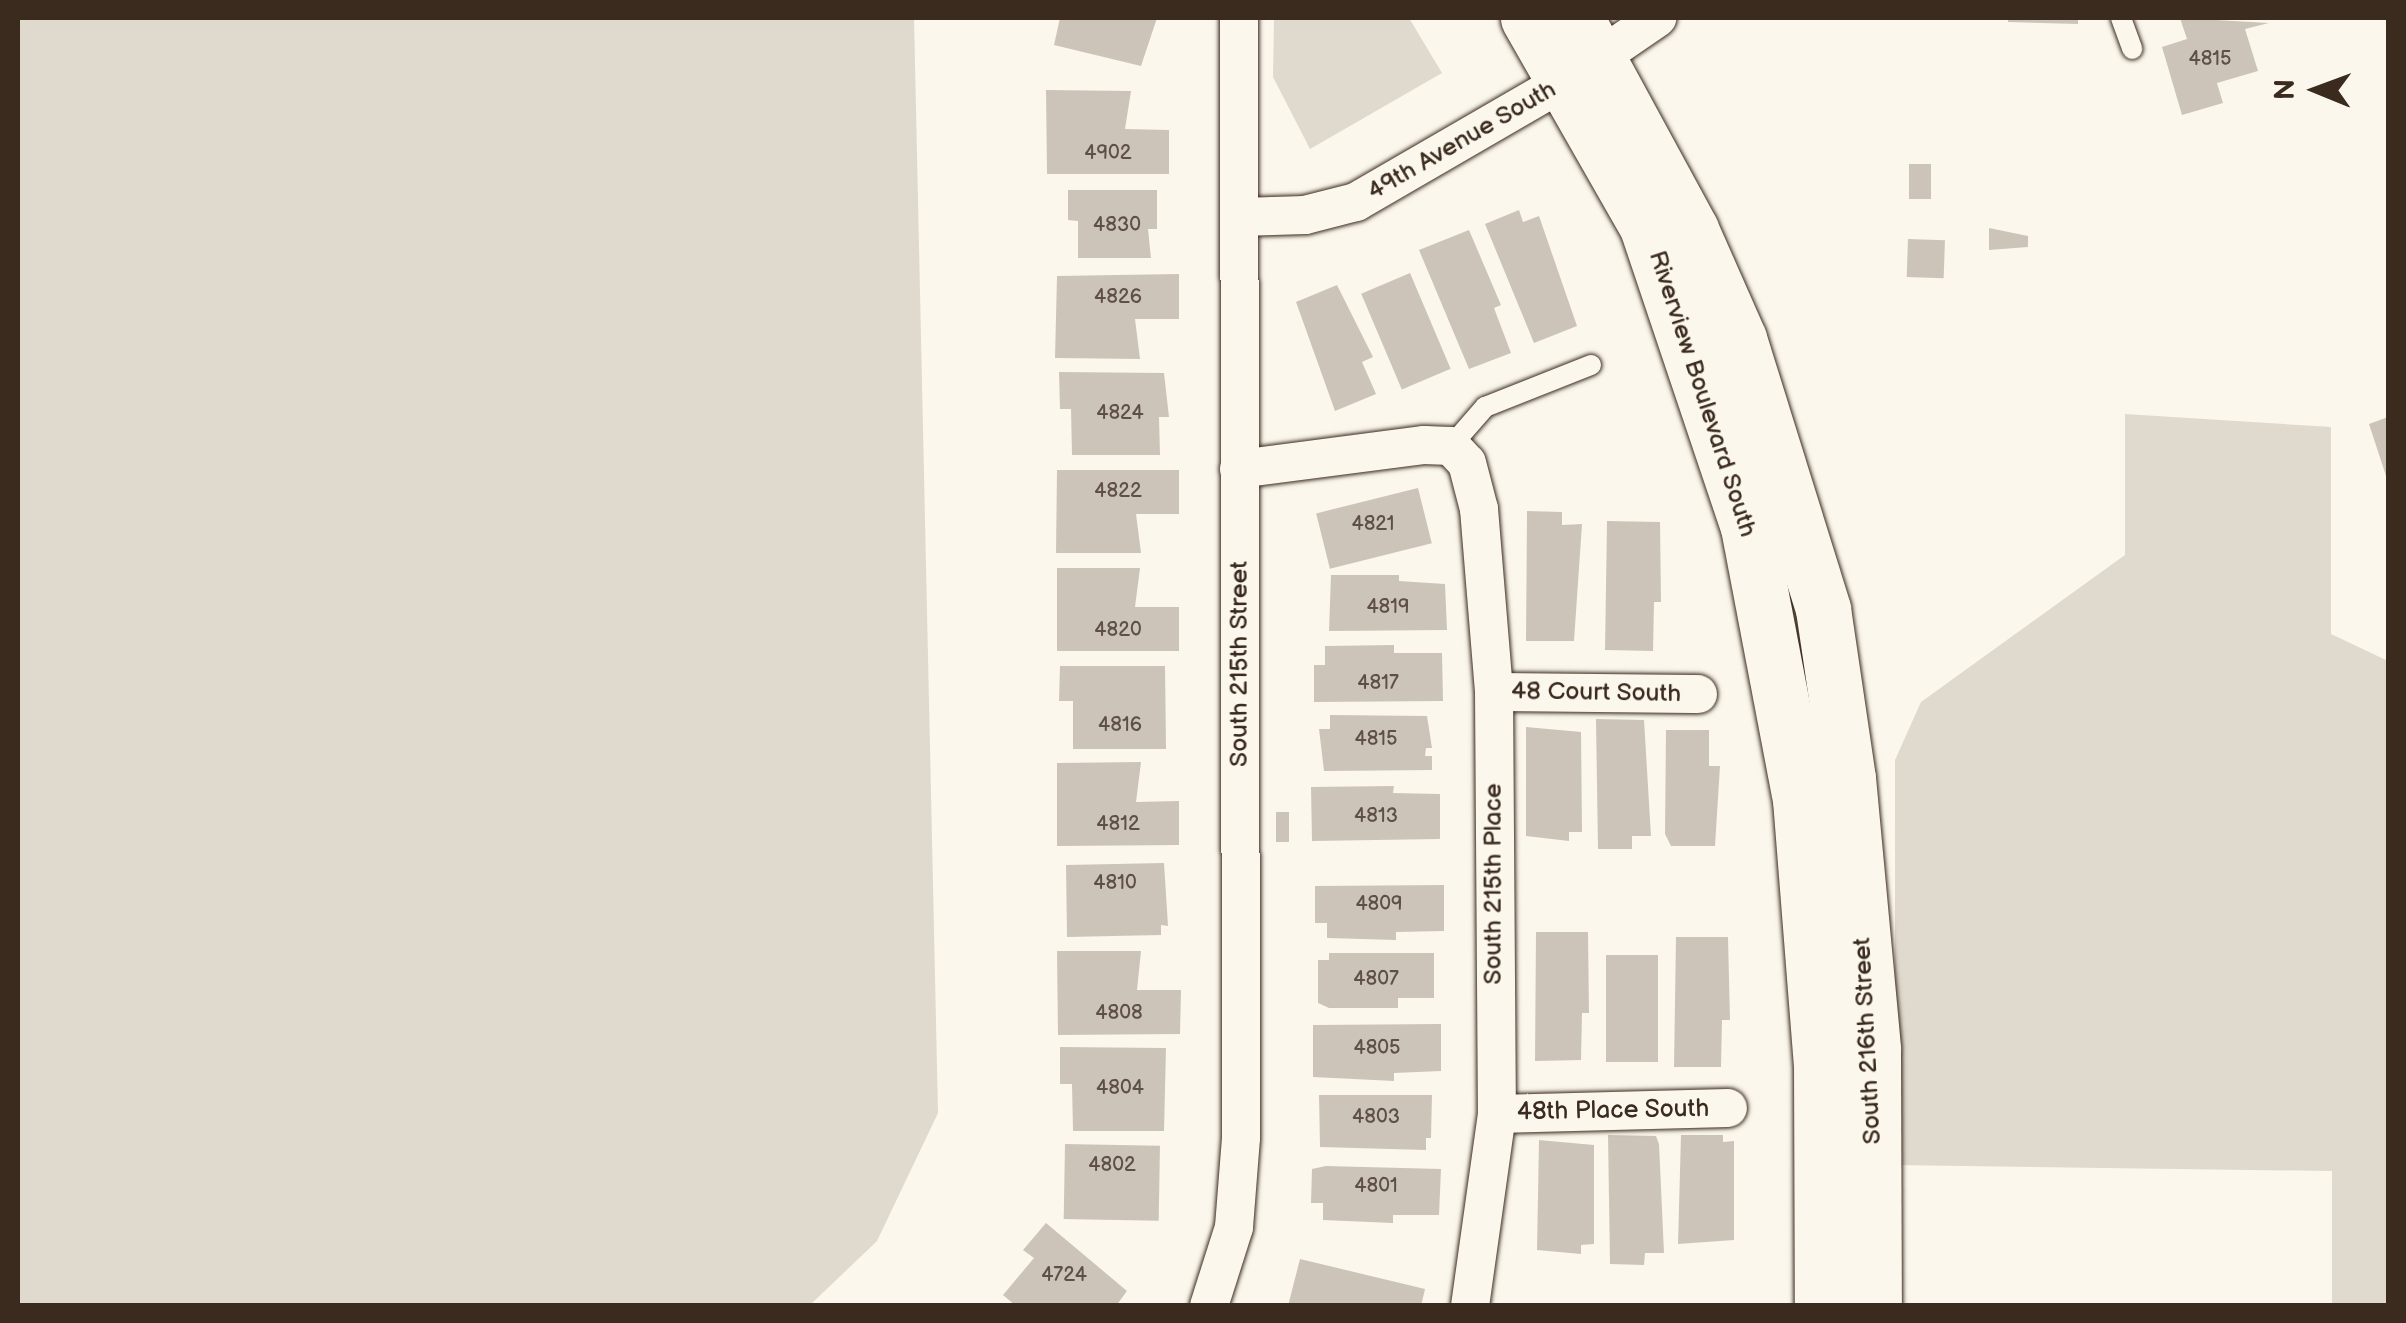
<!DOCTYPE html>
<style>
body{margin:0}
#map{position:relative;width:2406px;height:1323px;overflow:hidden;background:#fbf7ec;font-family:"Balsamiq Sans",sans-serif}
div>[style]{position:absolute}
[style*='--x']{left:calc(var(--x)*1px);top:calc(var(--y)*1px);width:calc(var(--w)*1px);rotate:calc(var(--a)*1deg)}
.green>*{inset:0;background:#dfd9ce}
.building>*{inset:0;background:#ccc4b9;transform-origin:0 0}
.roads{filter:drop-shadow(0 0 2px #3b2a1e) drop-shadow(0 0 2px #3b2a1e)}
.lane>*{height:20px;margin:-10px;padding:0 10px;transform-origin:10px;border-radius:10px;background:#fbf7ec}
.street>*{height:38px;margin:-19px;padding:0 19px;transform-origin:19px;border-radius:19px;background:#fbf7ec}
.secondary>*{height:55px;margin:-27.5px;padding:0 27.5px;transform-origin:27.5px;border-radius:27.5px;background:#fbf7ec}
span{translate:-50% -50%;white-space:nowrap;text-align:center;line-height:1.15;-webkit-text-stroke:8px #fbf7ec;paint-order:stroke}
.number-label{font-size:20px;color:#5f5045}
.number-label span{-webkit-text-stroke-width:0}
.street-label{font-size:25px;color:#3b2a1e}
.frame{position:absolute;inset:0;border:20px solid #3b2a1e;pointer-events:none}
.north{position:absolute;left:2266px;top:40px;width:100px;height:100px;-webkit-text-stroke:8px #fbf7ec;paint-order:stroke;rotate:271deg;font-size:28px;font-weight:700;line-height:40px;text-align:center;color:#3b2a1e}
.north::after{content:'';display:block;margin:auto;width:35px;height:45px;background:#3b2a1e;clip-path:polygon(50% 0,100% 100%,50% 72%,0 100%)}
</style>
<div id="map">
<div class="green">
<i style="clip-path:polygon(18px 18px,914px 18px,938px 1113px,877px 1241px,810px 1305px,18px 1305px)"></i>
<i style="clip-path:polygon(1274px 18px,1409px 18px,1442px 73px,1310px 149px,1273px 77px)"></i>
<i style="clip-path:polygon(2125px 414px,2331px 427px,2331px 634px,2388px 661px,2388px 1305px,2332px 1305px,2332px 1171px,1895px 1165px,1895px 760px,1921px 702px,2125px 555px)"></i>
</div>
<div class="building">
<i style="clip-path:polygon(1060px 18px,1157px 18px,1141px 66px,1054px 45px)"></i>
<i style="clip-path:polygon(2008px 18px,2078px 18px,2078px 24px,2008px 22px)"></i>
<i style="clip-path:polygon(2180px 18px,2269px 23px,2245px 29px,2258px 71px,2217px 83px,2223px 103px,2182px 115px,2162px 47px,2187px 39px)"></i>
<i style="clip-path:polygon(1046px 90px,1131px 91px,1125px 129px,1169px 130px,1169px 174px,1047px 174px)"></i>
<i style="left:1931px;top:164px;width:35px;height:22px;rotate:90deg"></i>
<i style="clip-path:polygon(1068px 190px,1157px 190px,1157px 229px,1148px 229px,1151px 258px,1078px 258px,1078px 221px,1068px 220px)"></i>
<i style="clip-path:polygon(1519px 210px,1523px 222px,1539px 216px,1577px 326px,1534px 343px,1485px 224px)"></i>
<i style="clip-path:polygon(1989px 228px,2028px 236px,2028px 247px,1989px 250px)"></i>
<i style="clip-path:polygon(1469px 230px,1501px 305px,1494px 308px,1511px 353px,1469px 369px,1419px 250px)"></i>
<i style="left:1908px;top:239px;width:37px;height:38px;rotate:2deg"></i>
<i style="left:1410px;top:273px;width:104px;height:53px;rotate:67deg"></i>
<i style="clip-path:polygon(1179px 274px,1179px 319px,1135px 319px,1140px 359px,1055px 358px,1057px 276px)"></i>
<i style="clip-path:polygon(1337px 285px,1373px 357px,1362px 362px,1376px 394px,1335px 411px,1296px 302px)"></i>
<i style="clip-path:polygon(1059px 372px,1164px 373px,1169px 417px,1159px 417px,1160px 455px,1072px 455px,1071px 409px,1060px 409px)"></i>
<i style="clip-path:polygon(2388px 417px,2388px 482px,2369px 424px)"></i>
<i style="clip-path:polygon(1057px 470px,1179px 470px,1179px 514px,1136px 514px,1141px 553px,1056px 553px)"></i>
<i style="left:1418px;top:488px;width:57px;height:105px;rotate:76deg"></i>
<i style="clip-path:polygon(1527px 511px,1562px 512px,1562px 525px,1582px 524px,1574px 641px,1526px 641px)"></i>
<i style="clip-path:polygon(1607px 521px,1660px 522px,1661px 602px,1654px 602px,1653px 651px,1605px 650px)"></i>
<i style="clip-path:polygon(1057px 568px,1140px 568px,1135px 607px,1179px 607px,1179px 651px,1057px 651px)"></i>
<i style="clip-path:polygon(1331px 575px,1399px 575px,1399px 581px,1445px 584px,1447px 630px,1329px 631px)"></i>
<i style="clip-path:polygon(1394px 645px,1394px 653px,1442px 653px,1443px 701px,1314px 702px,1314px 665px,1325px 665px,1325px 646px)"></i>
<i style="clip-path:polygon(1060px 666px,1165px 666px,1166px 749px,1073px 749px,1073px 701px,1059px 701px)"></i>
<i style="clip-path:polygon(1330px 715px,1427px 716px,1432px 748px,1426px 748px,1425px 756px,1432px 756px,1432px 770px,1324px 771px,1319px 729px,1330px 729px)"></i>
<i style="clip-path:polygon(1596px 719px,1644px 720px,1651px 836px,1632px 836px,1632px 849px,1598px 849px)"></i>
<i style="clip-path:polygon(1526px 727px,1581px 732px,1582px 832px,1569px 832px,1569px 841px,1526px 836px)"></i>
<i style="clip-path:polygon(1666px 730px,1709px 730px,1709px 766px,1720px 766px,1715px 846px,1671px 846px,1665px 834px)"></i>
<i style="clip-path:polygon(1141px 762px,1136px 802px,1179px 801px,1179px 845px,1057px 846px,1057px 763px)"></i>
<i style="clip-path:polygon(1394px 786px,1393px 793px,1440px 794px,1440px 839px,1312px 841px,1311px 787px)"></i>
<i style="left:1276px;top:812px;width:13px;height:30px"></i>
<i style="clip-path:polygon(1164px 863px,1168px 926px,1161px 925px,1161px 935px,1067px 937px,1066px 865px)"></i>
<i style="clip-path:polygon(1444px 885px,1444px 931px,1396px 932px,1396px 940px,1327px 938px,1327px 923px,1315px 923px,1315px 886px)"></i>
<i style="clip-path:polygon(1536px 932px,1588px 932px,1589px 1013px,1582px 1013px,1581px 1060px,1535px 1061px)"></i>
<i style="clip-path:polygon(1676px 937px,1728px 937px,1730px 1020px,1722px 1020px,1721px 1067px,1674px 1067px)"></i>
<i style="clip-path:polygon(1057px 951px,1141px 951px,1137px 990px,1181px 990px,1180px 1034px,1058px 1035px)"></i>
<i style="clip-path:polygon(1329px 953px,1434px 953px,1434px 998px,1398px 998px,1398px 1008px,1329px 1008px,1318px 1003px,1318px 960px,1329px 960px)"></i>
<i style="left:1606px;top:955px;width:52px;height:107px"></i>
<i style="clip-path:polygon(1441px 1024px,1441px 1071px,1394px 1073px,1394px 1081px,1313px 1077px,1313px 1025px)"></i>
<i style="clip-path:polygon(1060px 1047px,1166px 1048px,1164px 1131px,1073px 1131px,1072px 1084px,1060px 1084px)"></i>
<i style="clip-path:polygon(1319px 1095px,1432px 1095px,1431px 1138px,1426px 1138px,1426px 1150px,1320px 1147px)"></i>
<i style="clip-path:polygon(1608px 1135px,1656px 1136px,1659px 1144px,1664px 1253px,1645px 1253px,1644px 1265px,1610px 1264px)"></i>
<i style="clip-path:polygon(1681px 1135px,1723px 1135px,1723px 1142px,1734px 1141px,1734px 1240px,1678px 1244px)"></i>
<i style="clip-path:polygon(1539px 1140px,1594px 1145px,1594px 1244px,1581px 1245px,1581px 1254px,1537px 1250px)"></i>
<i style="left:1065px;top:1144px;width:95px;height:75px;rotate:1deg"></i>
<i style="clip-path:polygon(1326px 1166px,1441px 1169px,1439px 1215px,1393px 1215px,1393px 1223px,1323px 1220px,1323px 1203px,1311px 1203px,1312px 1169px)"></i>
<i style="clip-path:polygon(1046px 1223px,1127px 1291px,1116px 1306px,1016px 1306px,1003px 1295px,1034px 1258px,1023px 1250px)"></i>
<i style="clip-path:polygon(1300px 1259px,1425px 1289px,1421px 1306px,1288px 1306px)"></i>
</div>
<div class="roads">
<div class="lane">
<i style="--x:2121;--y:18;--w:33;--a:70"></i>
<i style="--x:1451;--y:446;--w:52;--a:-48.9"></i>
<i style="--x:1485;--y:407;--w:114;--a:-21.6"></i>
</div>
<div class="street">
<i style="--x:1241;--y:217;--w:64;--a:-1.8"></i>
<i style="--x:1305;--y:215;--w:53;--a:-14.3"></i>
<i style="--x:1356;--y:202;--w:241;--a:-30.1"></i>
<i style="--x:1565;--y:81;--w:112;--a:-34.4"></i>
<i style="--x:1239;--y:469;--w:187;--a:-7.4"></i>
<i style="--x:1424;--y:445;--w:27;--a:2"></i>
<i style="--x:1451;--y:446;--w:23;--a:47"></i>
<i style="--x:1467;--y:463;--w:48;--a:75.4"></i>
<i style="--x:1479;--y:509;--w:184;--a:85.3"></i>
<i style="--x:1494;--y:692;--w:422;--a:89.6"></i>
<i style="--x:1497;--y:1114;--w:194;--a:98"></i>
<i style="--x:1494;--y:692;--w:204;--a:0.6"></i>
<i style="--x:1497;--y:1114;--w:231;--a:-1.5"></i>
<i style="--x:1209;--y:1306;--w:83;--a:-72.4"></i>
<i style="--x:1234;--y:1227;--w:89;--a:-85.5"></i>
<i style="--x:1241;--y:1138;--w:1120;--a:-90.1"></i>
</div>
<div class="secondary">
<i style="--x:1528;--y:18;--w:241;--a:60.3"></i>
<i style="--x:1647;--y:227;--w:317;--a:71.4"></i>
<i style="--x:1748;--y:527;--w:277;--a:79.2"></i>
<i style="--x:1800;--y:799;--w:266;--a:85.5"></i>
<i style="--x:1821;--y:1064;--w:242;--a:89.8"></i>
<i style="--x:1576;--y:18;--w:241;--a:61.5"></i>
<i style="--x:1691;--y:230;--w:119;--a:66.2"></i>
<i style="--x:1739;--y:339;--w:283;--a:72.7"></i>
<i style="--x:1823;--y:609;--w:171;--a:81.6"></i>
<i style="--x:1848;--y:778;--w:273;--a:84.7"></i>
<i style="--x:1873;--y:1050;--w:256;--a:89.8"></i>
</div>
</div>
<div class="number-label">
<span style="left:2210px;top:59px">4815</span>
<span style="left:1108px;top:153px">4902</span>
<span style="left:1117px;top:225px">4830</span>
<span style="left:1118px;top:297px">4826</span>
<span style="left:1120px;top:413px">4824</span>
<span style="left:1118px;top:491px">4822</span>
<span style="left:1373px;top:524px">4821</span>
<span style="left:1388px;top:607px">4819</span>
<span style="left:1118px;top:630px">4820</span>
<span style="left:1378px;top:683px">4817</span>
<span style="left:1120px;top:725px">4816</span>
<span style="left:1376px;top:739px">4815</span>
<span style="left:1376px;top:816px">4813</span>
<span style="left:1118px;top:824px">4812</span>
<span style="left:1115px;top:883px">4810</span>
<span style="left:1379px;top:904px">4809</span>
<span style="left:1376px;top:979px">4807</span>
<span style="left:1119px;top:1013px">4808</span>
<span style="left:1377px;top:1048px">4805</span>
<span style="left:1120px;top:1088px">4804</span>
<span style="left:1376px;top:1117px">4803</span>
<span style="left:1112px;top:1165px">4802</span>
<span style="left:1376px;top:1186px">4801</span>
<span style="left:1064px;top:1275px">4724</span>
</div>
<div class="street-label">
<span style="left:1462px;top:141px;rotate:-30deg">49th Avenue South</span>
<span style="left:1702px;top:394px;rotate:72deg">Riverview Boulevard South</span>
<span style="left:1240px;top:664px;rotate:-90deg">South 215th Street</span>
<span style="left:1596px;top:693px;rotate:1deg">48 Court South</span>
<span style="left:1494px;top:884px;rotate:-90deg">South 215th Place</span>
<span style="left:1868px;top:1041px;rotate:-93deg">South 216th Street</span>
<span style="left:1613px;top:1111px;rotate:-1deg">48th Place South</span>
</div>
<div class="frame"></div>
<div class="north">N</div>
</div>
